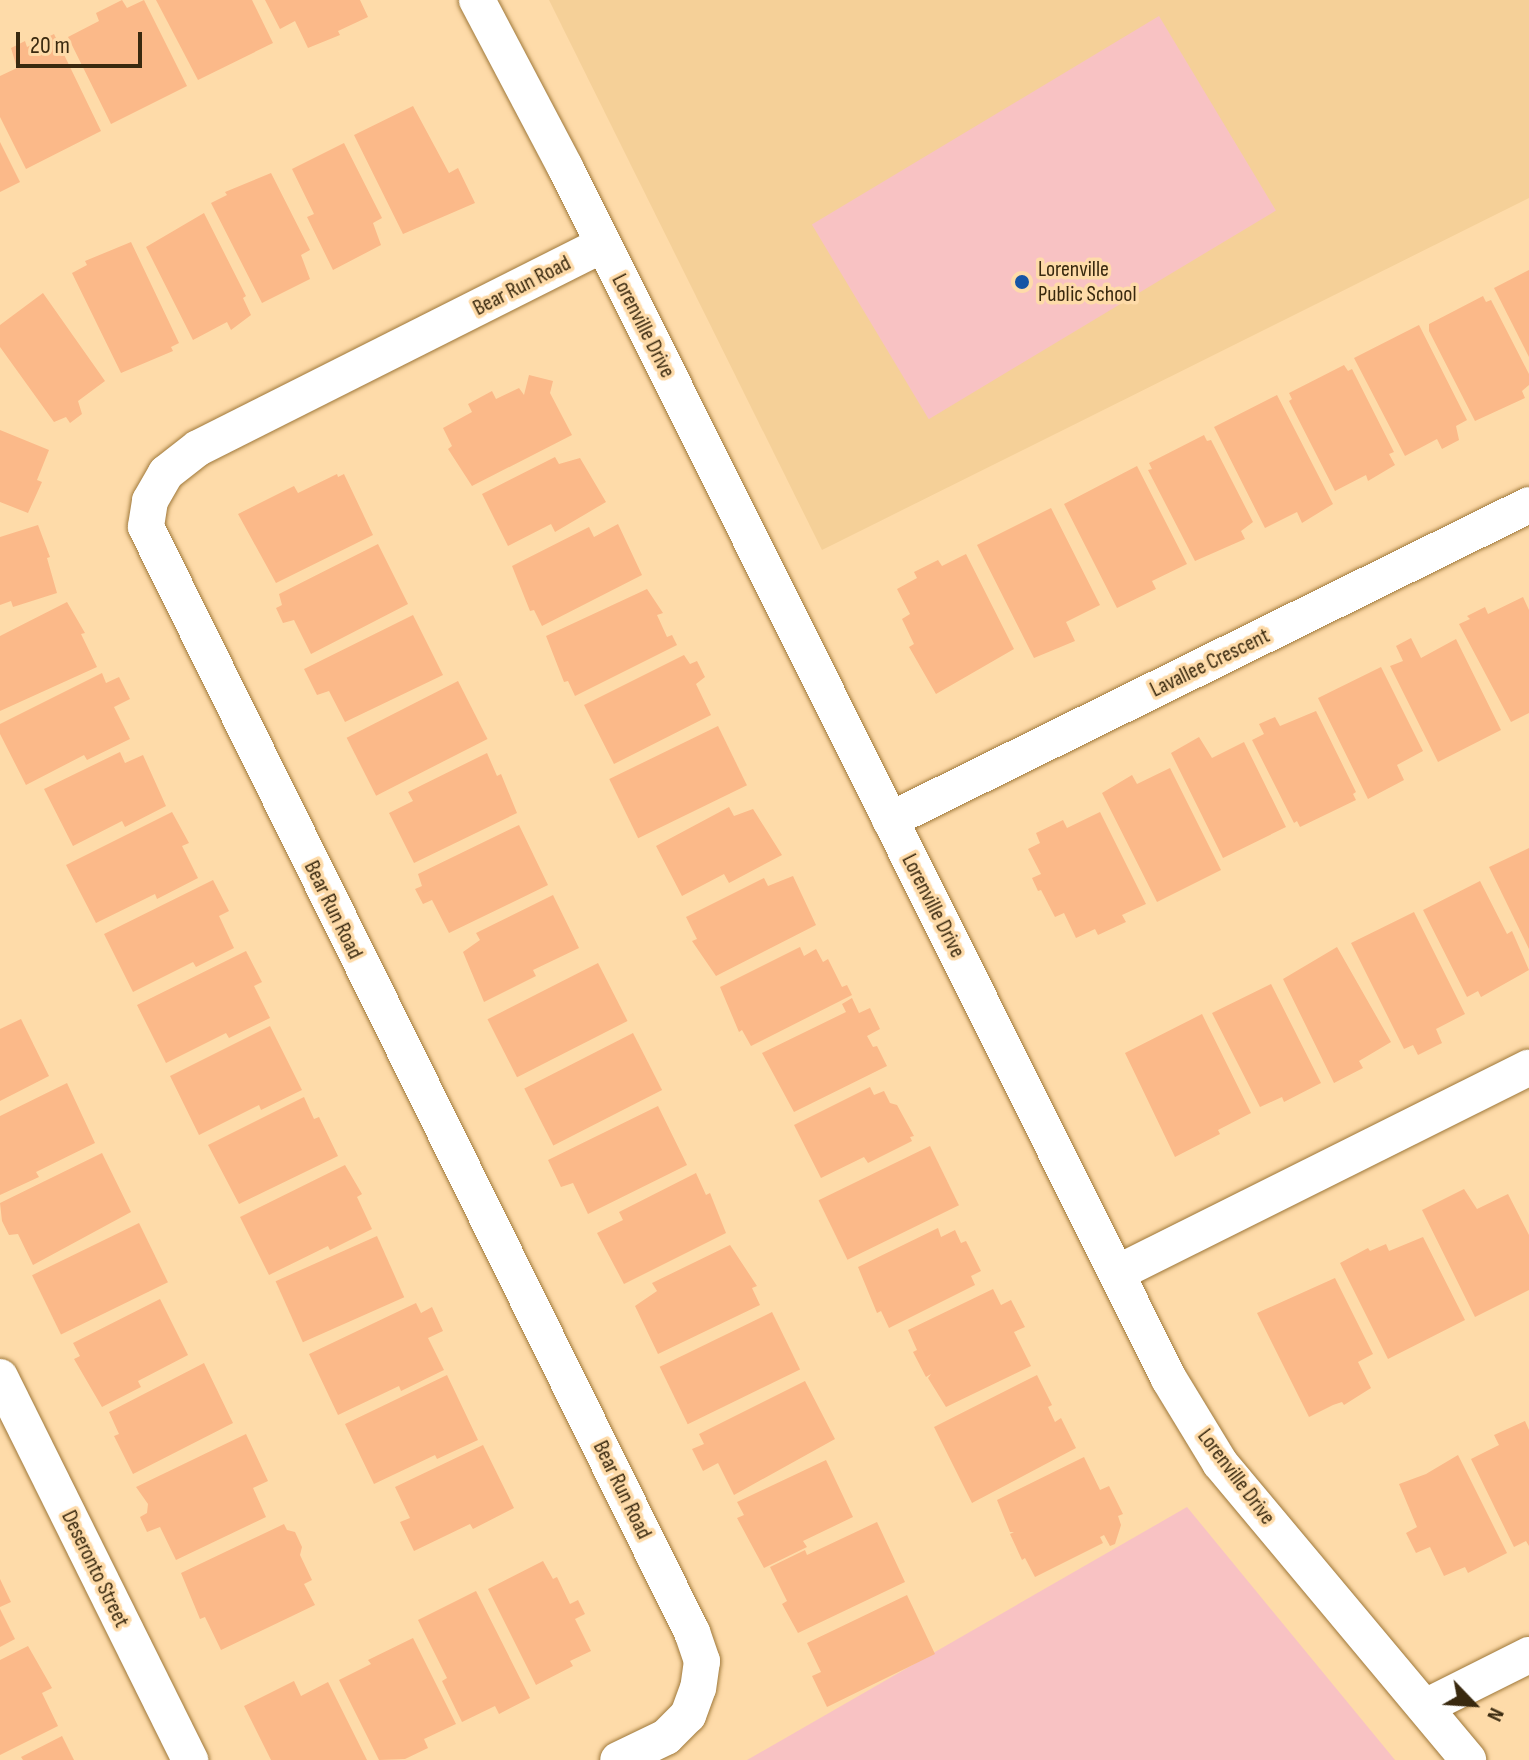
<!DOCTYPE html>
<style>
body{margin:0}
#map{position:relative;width:1529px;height:1760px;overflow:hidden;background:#fedba9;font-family:"Sofia Sans Condensed",sans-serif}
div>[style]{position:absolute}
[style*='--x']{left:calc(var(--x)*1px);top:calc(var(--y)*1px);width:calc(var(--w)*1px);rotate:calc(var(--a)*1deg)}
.built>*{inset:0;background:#f5d098}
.green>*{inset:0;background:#f8c2c3;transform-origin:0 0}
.building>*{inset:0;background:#fbb989;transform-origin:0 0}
.roads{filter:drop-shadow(0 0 2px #9f783a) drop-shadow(0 0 2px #9f783a)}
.minor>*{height:36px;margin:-18px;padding:0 18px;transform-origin:18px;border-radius:18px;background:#fff}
.dots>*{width:22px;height:22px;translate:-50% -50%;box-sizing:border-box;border:4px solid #fedba9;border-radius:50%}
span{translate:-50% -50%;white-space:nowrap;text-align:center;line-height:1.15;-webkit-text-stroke:7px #fedba9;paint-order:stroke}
.poi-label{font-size:22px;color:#39290f}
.left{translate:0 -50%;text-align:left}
.street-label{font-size:22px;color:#39290f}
.north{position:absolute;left:1433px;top:1664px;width:80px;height:80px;-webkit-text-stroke:6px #fedba9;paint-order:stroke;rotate:115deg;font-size:22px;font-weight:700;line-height:32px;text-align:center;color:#39290f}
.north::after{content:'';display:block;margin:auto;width:28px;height:36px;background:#39290f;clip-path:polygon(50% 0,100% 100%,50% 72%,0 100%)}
.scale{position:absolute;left:16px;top:32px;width:126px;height:36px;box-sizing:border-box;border:4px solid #39290f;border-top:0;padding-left:10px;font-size:24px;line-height:28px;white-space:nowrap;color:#39290f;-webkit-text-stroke:6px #fedba9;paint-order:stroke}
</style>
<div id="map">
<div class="built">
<i style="clip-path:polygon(549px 0,1529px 0,1529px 198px,822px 550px)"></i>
</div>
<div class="green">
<i style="left:1159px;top:16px;width:227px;height:405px;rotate:59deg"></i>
<i style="clip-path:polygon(1187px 1507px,1395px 1760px,747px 1760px)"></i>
</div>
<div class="building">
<i style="clip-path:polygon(122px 0,127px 8px,144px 0,187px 86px,111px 124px,68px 37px,99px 21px,96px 13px)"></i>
<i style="clip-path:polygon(156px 0,252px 0,273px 43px,198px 80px)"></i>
<i style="clip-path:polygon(265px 0,360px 0,368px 17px,338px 31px,340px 35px,308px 48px,295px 21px,280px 29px)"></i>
<i style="clip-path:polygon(54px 34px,101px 131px,26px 169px,0 117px,0 76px,17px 68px,11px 48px,25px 41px,27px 47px)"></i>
<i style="clip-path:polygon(413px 106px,449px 173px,458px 168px,475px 203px,403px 234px,354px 135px)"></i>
<i style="clip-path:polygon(0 142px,20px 182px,0 192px)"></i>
<i style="clip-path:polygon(344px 143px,382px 218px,373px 223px,381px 245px,333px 270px,307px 217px,314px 214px,292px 169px)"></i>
<i style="clip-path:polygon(271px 173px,310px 250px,301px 255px,310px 279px,262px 303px,211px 203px,227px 195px,225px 192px)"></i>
<i style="clip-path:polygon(204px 213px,246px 296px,243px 298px,251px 315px,231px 330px,227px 322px,193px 340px,146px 247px)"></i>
<i style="clip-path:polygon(131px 242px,179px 343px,171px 347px,173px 351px,121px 373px,72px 273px,87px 265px,85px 261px)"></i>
<i style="clip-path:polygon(1529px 270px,1529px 357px,1494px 288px)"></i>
<i style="clip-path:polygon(43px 293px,105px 381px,78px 401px,82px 414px,70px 423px,66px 417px,54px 422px,0 347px,0 325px)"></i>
<i style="clip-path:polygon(1483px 296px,1486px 302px,1491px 300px,1529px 374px,1529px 385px,1522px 391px,1525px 398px,1475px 421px,1429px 331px,1429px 324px)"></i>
<i style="clip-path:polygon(1419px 325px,1467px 420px,1456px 426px,1459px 440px,1442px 449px,1437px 439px,1405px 456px,1354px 358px)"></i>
<i style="clip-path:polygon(1344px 365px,1348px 371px,1352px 369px,1394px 452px,1389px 454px,1395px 465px,1368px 481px,1366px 475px,1335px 491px,1289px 401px,1292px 399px,1289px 393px)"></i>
<i style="clip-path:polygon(529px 375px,553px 381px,550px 393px,572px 435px,472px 486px,448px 449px,452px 446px,443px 428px,472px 412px,468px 404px,492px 391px,496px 399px,519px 388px,524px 395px)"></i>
<i style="clip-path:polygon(1277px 395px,1333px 504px,1302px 523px,1297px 512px,1265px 528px,1214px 427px)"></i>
<i style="clip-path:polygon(0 430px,49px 450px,37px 480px,42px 482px,28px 513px,0 502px)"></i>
<i style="clip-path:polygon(1204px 435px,1207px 441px,1211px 440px,1253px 522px,1241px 531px,1245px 539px,1195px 561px,1148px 470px,1152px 469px,1149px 463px)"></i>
<i style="clip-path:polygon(555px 457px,559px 464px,580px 458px,606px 502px,555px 532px,551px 524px,508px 546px,482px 494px)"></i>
<i style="clip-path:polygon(1137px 466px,1187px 564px,1152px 581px,1156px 589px,1117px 608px,1064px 504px)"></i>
<i style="clip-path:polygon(337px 474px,338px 477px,344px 474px,373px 535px,276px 583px,238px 514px,294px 486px,298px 493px)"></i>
<i style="clip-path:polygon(1051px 508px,1100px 605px,1066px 622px,1075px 641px,1034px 658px,977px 545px)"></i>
<i style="clip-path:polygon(618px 524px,642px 575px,542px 626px,534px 610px,530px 611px,512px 566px,589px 527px,594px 537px)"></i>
<i style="clip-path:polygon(38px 525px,50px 557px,47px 558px,57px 593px,13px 607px,11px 601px,0 605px,0 537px)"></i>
<i style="clip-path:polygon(378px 544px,408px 604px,311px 654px,294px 620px,283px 623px,276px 608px,282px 605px,279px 594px)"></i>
<i style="clip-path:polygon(966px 554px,1014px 649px,936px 694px,909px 647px,914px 644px,902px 619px,910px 614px,897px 589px,917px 578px,914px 572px,938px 560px,942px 566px)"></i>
<i style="clip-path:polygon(647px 589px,663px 613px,657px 615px,667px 637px,672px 635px,677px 645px,575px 696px,568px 681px,564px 682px,546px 636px)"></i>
<i style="clip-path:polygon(1523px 597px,1529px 610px,1529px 713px,1511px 722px,1459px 624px,1470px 619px,1467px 616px,1485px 607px,1488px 614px)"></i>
<i style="clip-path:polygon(67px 602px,85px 633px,81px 634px,97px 667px,0 711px,0 636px)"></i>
<i style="clip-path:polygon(413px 615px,443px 675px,345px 722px,329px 691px,317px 695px,304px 669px)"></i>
<i style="clip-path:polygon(1411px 638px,1421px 658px,1456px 639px,1501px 730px,1438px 762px,1390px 666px,1403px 661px,1396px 646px)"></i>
<i style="clip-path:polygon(684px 655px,690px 664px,697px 661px,705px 677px,696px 684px,711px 715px,614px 764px,584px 705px)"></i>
<i style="clip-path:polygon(1381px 667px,1423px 751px,1397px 765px,1404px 780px,1368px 799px,1318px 698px)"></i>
<i style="clip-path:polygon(102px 673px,106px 683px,119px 677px,130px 699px,114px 707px,130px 739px,87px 760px,84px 755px,26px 785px,0 734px,0 724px)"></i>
<i style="left:458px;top:681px;width:65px;height:125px;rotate:63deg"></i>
<i style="clip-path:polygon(1316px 711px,1356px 792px,1353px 794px,1356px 800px,1300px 827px,1297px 821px,1294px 823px,1252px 740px,1264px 734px,1259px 724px,1275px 717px,1280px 726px)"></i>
<i style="left:718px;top:726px;width:66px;height:121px;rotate:64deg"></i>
<i style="clip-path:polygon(1199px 737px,1212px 758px,1244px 742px,1286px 827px,1223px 858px,1171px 753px)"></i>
<i style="clip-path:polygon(120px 752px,125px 763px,143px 755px,166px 806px,125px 827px,122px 821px,73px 846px,44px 789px)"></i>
<i style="clip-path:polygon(487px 753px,497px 776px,501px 774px,517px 813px,414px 863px,389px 813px,413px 801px,408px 792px)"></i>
<i style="clip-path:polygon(1170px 768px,1221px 870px,1157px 902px,1102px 793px,1132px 775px,1137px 784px)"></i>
<i style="clip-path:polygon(729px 807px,734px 816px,753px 809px,782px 855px,729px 883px,724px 874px,682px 896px,656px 846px)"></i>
<i style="clip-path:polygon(172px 812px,189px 843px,182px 846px,198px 878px,157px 899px,155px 894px,96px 923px,66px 865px)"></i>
<i style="clip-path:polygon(1100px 812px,1146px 904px,1122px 915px,1126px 922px,1098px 935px,1095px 929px,1076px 938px,1064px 913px,1055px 917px,1041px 890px,1038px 891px,1032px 878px,1041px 874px,1028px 849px,1040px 843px,1036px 833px,1063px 820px,1067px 828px)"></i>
<i style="clip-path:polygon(519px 825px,548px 885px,449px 933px,432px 900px,423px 904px,415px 889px,422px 886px,418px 874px)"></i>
<i style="clip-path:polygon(1529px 848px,1529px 949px,1489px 867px)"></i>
<i style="clip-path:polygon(793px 876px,816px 925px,716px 976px,692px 941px,697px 939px,686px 917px,764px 878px,768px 886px)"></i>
<i style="clip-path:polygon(213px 880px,229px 911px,219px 916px,234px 948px,196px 967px,193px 962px,133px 992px,104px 934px)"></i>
<i style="clip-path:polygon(1480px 881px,1507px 934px,1512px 931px,1529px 970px,1481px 997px,1478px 991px,1467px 997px,1423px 910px)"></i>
<i style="clip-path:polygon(553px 895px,579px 948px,533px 970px,536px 976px,484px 1002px,463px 952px,480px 940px,476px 933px)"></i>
<i style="clip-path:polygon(1414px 912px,1465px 1014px,1436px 1029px,1442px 1043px,1418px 1055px,1413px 1045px,1404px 1049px,1351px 943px)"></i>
<i style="clip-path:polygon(800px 947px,804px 956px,816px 949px,823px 962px,828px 959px,842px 987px,847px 985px,852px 995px,751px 1046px,742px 1030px,739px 1032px,720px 987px)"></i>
<i style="clip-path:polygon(1337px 947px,1391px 1042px,1359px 1061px,1363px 1068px,1334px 1083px,1283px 979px)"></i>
<i style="clip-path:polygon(246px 951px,262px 982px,254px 986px,270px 1018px,229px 1038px,226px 1033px,166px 1063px,137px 1005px)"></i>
<i style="left:598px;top:963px;width:65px;height:124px;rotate:63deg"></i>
<i style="clip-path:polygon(1271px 984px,1321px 1083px,1284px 1102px,1282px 1097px,1260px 1107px,1212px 1013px)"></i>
<i style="clip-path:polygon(852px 998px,859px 1013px,870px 1008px,880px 1029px,867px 1036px,873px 1047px,877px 1046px,887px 1066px,794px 1112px,762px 1053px,846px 1012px,842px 1004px)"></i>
<i style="clip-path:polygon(1202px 1014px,1251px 1113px,1218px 1130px,1220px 1134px,1175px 1157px,1125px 1053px)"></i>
<i style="clip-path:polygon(21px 1019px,49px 1076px,0 1101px,0 1029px)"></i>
<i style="clip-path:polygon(270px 1026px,302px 1090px,261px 1110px,259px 1105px,199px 1135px,170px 1076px)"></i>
<i style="left:633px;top:1033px;width:64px;height:122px;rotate:63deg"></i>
<i style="clip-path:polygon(67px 1083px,95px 1143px,36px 1172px,39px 1177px,0 1195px,0 1116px)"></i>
<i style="clip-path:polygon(870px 1087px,874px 1095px,884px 1091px,890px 1103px,897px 1105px,914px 1136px,910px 1137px,912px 1141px,868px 1163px,864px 1157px,821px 1178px,794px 1125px)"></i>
<i style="clip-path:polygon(304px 1097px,314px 1119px,319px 1117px,338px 1156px,239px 1204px,208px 1145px)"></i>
<i style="clip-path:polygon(658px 1106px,687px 1165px,588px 1214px,573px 1183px,561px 1187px,548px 1160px)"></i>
<i style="left:930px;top:1146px;width:66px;height:124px;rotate:64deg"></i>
<i style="clip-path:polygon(102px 1153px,131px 1212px,33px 1265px,18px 1234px,9px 1235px,2px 1221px,0 1203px)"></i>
<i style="clip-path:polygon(345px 1165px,362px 1194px,357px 1197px,372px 1229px,330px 1250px,328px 1246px,269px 1275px,240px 1217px)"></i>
<i style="clip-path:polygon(696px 1173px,706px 1195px,710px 1193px,726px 1233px,624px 1284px,597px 1233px,623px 1220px,619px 1212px)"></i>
<i style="clip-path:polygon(1464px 1189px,1477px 1209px,1508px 1194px,1529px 1235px,1529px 1290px,1475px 1317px,1422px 1210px)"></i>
<i style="left:139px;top:1223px;width:66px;height:119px;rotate:64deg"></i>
<i style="clip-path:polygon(938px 1228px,941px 1237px,955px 1230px,961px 1243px,966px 1241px,981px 1271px,971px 1276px,975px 1285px,889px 1328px,881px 1311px,877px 1313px,858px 1267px)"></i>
<i style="left:377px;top:1236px;width:67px;height:111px;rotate:66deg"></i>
<i style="clip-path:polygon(1423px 1237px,1465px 1320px,1388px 1359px,1340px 1263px,1368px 1248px,1370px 1251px,1386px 1244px,1389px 1251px)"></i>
<i style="clip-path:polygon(730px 1245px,757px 1286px,752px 1288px,760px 1305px,658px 1354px,635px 1306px,657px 1291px,652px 1283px)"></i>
<i style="clip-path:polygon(1335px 1278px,1373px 1354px,1358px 1362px,1371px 1388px,1344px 1405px,1342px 1402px,1333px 1405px,1309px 1417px,1257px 1313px)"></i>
<i style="clip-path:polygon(993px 1289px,1001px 1305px,1011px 1300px,1025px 1327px,1014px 1332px,1031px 1366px,946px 1407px,928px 1378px,931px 1374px,926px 1377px,913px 1352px,917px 1350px,908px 1330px)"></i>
<i style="clip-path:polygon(160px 1299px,188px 1355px,138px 1381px,141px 1387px,102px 1407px,74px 1359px,80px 1356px,73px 1343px)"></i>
<i style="clip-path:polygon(416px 1303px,421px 1313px,432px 1307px,443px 1331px,428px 1338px,444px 1370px,401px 1391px,399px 1386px,338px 1415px,309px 1354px)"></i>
<i style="left:772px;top:1312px;width:64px;height:125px;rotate:64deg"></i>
<i style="clip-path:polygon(204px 1363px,233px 1423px,133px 1474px,114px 1436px,119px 1434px,109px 1412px)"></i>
<i style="clip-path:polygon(447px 1375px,478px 1440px,437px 1459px,435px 1455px,374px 1484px,345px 1424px)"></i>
<i style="clip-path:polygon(1037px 1375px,1052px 1405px,1048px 1407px,1055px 1422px,1061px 1418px,1076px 1448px,972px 1503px,934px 1427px)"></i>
<i style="clip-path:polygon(805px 1381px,835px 1439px,734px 1495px,718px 1463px,703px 1471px,692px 1449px,704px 1444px,699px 1434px)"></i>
<i style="clip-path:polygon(1525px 1421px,1529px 1430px,1529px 1546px,1526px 1541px,1514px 1547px,1471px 1459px,1499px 1445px,1494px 1435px)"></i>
<i style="clip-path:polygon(246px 1434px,268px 1481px,253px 1488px,266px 1517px,176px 1560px,160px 1527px,147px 1532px,140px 1517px,147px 1513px,148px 1504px,136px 1487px)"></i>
<i style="clip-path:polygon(483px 1445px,514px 1508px,473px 1529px,470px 1524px,414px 1551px,400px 1522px,410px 1518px,395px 1487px)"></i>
<i style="clip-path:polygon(1458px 1455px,1507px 1553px,1468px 1573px,1465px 1567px,1444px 1576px,1430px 1547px,1416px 1553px,1406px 1533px,1417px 1527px,1399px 1484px,1426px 1474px)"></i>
<i style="clip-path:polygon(1084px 1457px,1100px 1490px,1109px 1486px,1123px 1514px,1118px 1516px,1121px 1525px,1115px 1544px,1110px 1546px,1104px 1535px,1100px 1537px,1103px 1543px,1035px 1577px,1025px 1558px,1022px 1560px,1010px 1534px,1014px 1532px,1010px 1532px,997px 1500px)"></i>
<i style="clip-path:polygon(826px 1460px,853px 1517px,803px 1541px,807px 1547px,764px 1568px,737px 1518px,744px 1515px,737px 1502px)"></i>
<i style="clip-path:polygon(877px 1522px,905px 1582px,798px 1633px,782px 1604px,787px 1601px,770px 1567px,805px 1550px,807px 1555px)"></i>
<i style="clip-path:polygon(284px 1524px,287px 1530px,295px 1532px,302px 1547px,300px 1555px,312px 1580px,304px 1584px,315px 1605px,221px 1650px,205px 1617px,200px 1619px,181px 1573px)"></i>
<i style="clip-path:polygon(543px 1561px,553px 1579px,557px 1577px,570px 1604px,578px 1600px,585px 1614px,575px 1619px,591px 1651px,570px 1661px,573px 1666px,536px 1685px,488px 1589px)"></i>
<i style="clip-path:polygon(0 1579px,11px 1602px,0 1607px)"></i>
<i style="clip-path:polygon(476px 1591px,530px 1698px,499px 1714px,495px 1706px,462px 1722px,442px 1681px,447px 1678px,418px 1620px)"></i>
<i style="clip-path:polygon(907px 1595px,935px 1654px,827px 1707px,812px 1676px,821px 1672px,807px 1643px)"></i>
<i style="clip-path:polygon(0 1609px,15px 1639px,0 1647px)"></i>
<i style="clip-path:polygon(413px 1638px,456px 1724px,424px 1739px,428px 1748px,405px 1759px,379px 1760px,339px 1680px,371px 1664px,368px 1660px)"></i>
<i style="clip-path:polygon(28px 1646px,52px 1688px,42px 1693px,58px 1726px,0 1755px,0 1660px)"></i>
<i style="clip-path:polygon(294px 1681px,301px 1696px,328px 1682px,367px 1760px,271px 1760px,244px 1706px)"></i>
<i style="clip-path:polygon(62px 1736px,74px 1760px,23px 1760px,21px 1757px)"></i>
</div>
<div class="roads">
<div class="minor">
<i style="--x:477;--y:0;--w:189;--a:62.2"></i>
<i style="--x:565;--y:167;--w:1354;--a:63.51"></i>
<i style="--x:1169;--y:1379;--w:98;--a:58.7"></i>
<i style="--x:1220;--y:1463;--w:387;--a:50.1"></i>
<i style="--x:602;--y:245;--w:452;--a:153.3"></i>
<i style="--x:198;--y:448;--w:41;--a:142"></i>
<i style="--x:166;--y:473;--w:32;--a:120"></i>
<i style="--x:150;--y:501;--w:26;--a:99"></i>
<i style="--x:146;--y:527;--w:1233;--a:63.71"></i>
<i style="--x:692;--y:1632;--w:31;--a:71"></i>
<i style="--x:702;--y:1661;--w:27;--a:98"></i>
<i style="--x:698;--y:1688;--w:29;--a:110"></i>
<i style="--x:688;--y:1715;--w:31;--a:135"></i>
<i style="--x:666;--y:1737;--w:53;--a:154.4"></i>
<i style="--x:890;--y:820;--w:712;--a:-26.24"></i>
<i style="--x:1117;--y:1273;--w:460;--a:-26.5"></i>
<i style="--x:0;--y:1377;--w:428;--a:63.6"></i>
<i style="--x:1425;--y:1707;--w:116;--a:-26.6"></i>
</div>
</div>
<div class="dots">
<i style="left:1022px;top:282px;background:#1655a5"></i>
</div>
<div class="poi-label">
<span class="left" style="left:1038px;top:282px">Lorenville<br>Public School</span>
</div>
<div class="street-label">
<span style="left:522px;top:286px;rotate:-27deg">Bear Run Road</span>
<span style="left:643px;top:326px;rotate:63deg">Lorenville Drive</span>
<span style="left:1210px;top:663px;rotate:-26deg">Lavallee Crescent</span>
<span style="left:933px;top:906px;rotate:63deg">Lorenville Drive</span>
<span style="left:333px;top:910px;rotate:64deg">Bear Run Road</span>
<span style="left:1236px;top:1477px;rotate:53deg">Lorenville Drive</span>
<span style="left:622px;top:1490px;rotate:64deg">Bear Run Road</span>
<span style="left:95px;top:1569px;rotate:64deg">Deseronto Street</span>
</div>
<div class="north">N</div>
<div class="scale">20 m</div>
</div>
